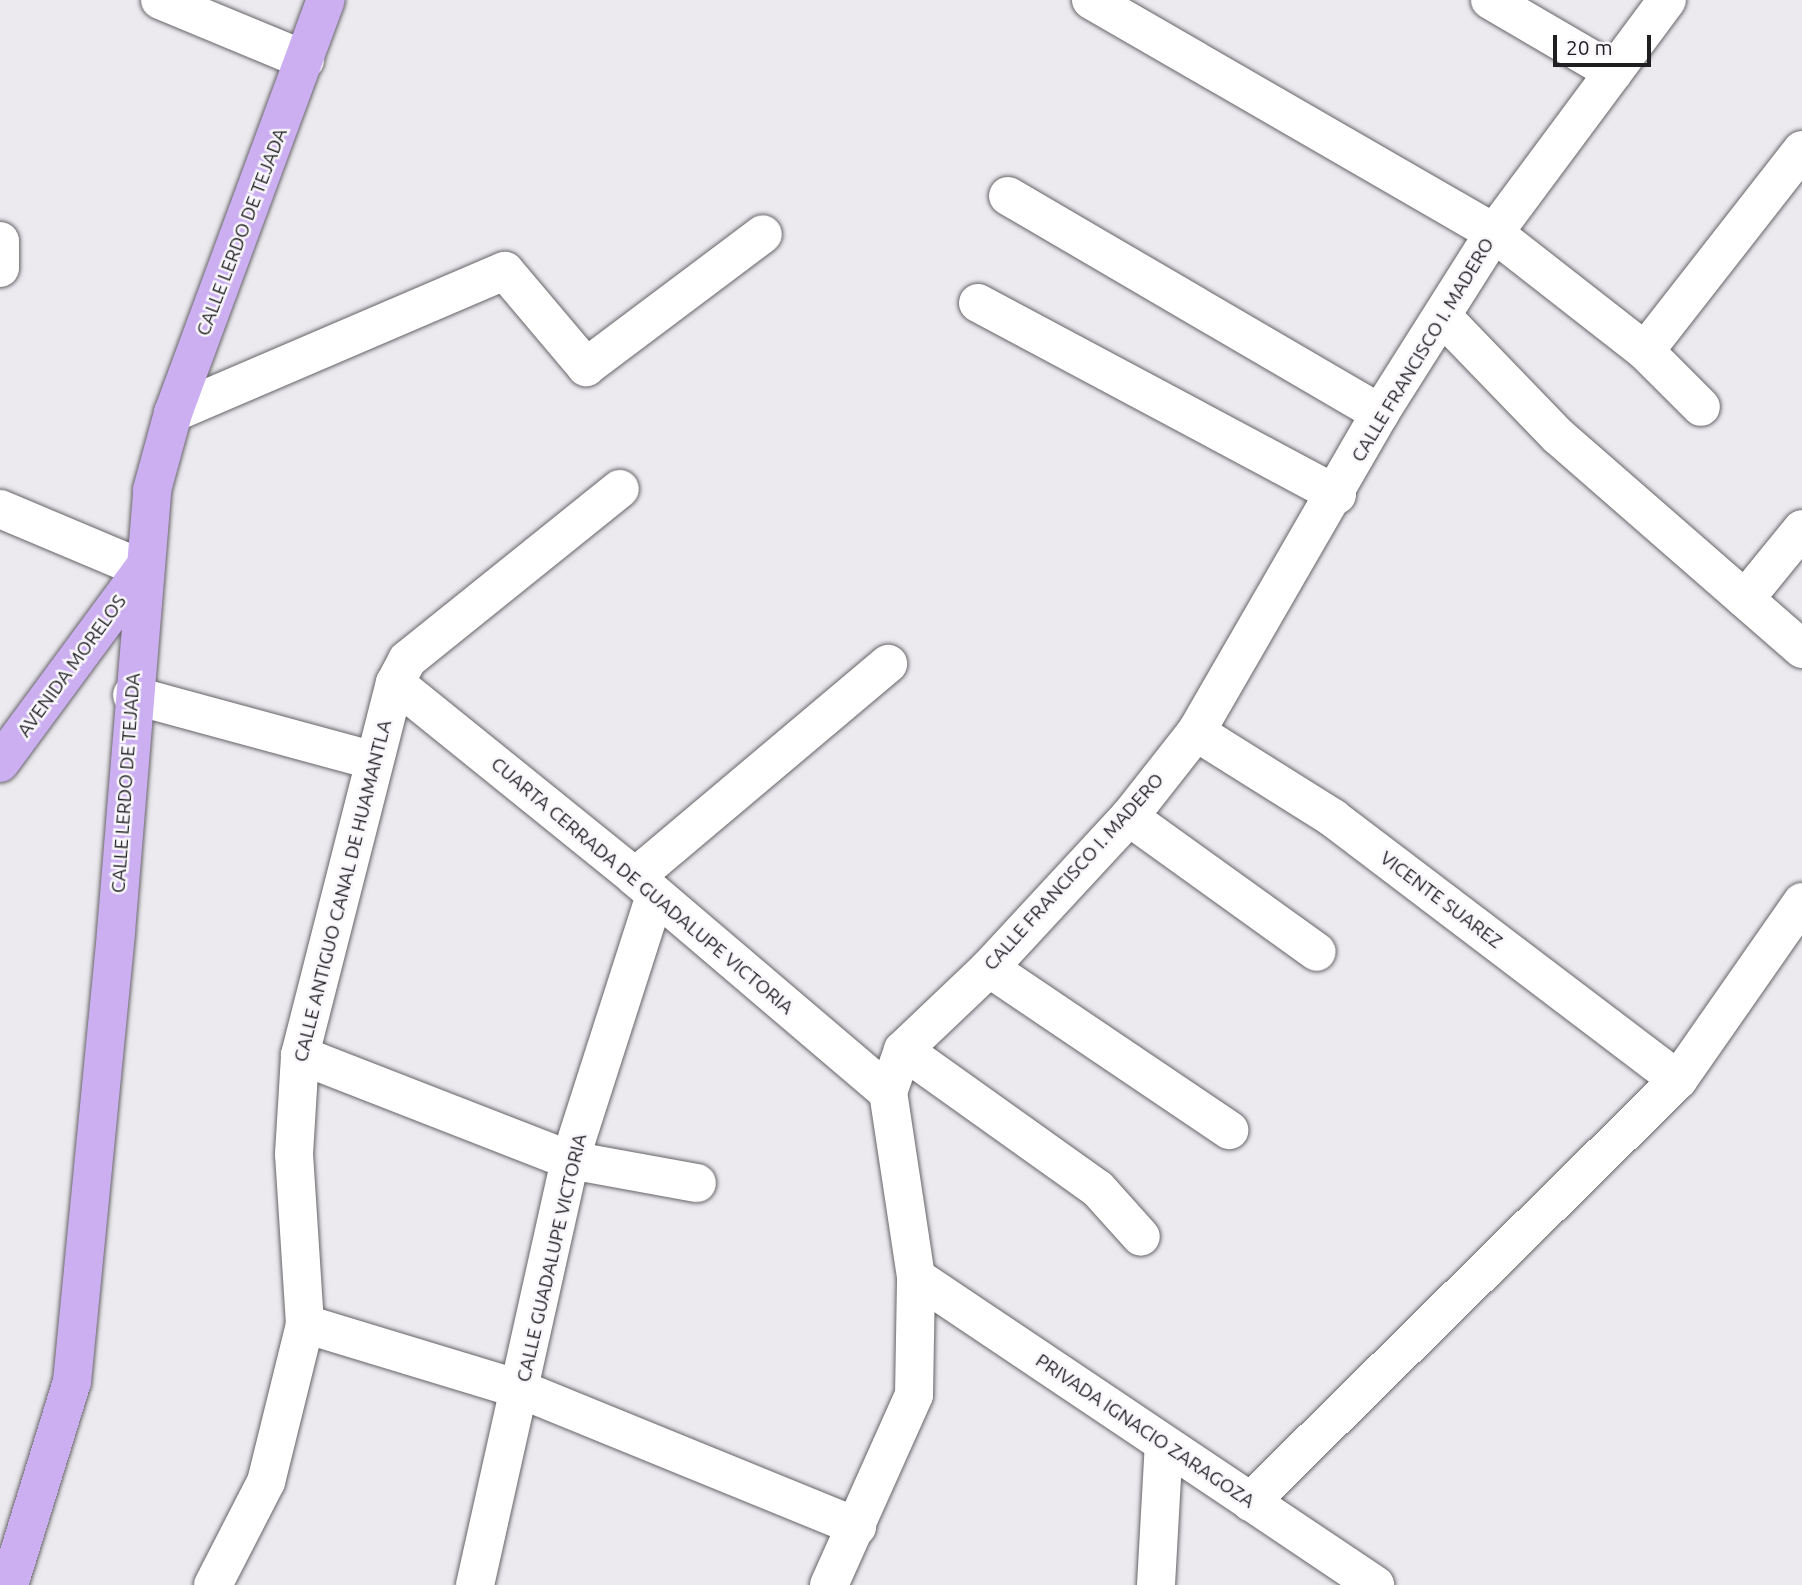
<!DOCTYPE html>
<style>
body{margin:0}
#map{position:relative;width:1802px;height:1585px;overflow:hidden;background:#eceaef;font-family:Ubuntu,sans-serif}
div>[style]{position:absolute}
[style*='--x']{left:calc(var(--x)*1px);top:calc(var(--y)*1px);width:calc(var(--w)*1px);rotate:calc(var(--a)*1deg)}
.roads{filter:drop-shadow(0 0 2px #666468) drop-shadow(0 0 2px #666468)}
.minor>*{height:38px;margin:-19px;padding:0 19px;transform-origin:19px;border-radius:19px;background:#fff}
.major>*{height:38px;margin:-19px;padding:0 19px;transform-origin:19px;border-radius:19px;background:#cbaff1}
span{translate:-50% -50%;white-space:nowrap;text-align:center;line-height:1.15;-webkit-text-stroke:5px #f9f7fc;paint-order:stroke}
.street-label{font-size:19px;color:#1f1e20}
.scale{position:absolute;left:1553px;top:35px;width:98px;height:32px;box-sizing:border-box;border:4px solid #1f1e20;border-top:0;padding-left:9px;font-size:21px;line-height:24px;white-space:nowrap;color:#1f1e20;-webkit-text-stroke:5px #f9f7fc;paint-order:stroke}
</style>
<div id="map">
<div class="roads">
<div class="minor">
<i style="--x:160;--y:0;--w:157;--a:22.5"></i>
<i style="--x:1091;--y:0;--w:466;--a:30"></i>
<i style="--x:1494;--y:233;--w:192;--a:38"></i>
<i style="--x:1645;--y:351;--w:79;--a:45"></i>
<i style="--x:1490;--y:0;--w:143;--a:30.3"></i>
<i style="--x:1008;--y:196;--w:431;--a:30.3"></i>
<i style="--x:0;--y:241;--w:27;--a:90"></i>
<i style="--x:978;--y:303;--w:407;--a:28.1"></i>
<i style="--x:1442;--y:316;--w:167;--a:46"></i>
<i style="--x:1558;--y:436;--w:324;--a:41.1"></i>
<i style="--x:1645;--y:351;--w:255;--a:-52"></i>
<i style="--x:173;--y:413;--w:361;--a:-23.2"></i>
<i style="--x:505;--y:271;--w:126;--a:49.8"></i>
<i style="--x:586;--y:367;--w:221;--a:-36.9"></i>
<i style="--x:0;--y:509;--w:155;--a:22.8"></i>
<i style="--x:1745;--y:599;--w:90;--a:-50.8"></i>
<i style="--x:395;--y:683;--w:309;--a:38.9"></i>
<i style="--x:635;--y:877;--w:332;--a:40.4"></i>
<i style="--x:132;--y:695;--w:249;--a:15.2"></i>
<i style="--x:1196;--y:732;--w:162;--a:32.1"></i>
<i style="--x:1333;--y:818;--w:433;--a:37.2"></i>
<i style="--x:1129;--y:817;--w:231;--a:35.7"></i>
<i style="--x:635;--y:877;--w:331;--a:-40.1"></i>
<i style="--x:989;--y:968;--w:290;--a:34"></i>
<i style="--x:903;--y:1050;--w:239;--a:35.5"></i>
<i style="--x:1098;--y:1189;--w:64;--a:48.1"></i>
<i style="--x:300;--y:1055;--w:290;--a:21.3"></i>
<i style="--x:570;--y:1160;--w:129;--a:10.3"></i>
<i style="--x:916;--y:1277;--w:553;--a:33.86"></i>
<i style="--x:305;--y:1324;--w:227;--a:16.9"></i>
<i style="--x:522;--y:1390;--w:362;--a:22.2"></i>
<i style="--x:1250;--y:1502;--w:601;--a:-44.6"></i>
<i style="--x:1678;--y:1080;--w:217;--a:-55.1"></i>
<i style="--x:213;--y:1585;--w:116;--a:-62.8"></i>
<i style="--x:266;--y:1482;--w:163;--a:-76.1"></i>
<i style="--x:305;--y:1324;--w:170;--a:-93.7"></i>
<i style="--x:294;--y:1154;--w:99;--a:-86.5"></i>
<i style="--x:300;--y:1055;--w:384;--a:-75.7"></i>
<i style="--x:395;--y:683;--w:26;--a:-62"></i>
<i style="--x:407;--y:660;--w:273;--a:-38.8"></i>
<i style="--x:475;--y:1585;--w:435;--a:-77.4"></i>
<i style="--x:570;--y:1160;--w:278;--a:-72.2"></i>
<i style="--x:829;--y:1585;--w:208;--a:-65.9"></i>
<i style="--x:914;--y:1395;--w:118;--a:-89"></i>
<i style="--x:916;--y:1277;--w:187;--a:-98.6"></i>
<i style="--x:888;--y:1092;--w:45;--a:-70.3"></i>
<i style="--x:903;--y:1050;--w:119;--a:-43.6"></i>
<i style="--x:989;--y:968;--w:206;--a:-47.2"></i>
<i style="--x:1129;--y:817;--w:108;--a:-51.8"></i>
<i style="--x:1196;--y:732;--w:368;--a:-60"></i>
<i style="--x:1380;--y:413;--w:213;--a:-57.7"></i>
<i style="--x:1494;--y:233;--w:290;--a:-53.4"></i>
<i style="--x:1156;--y:1585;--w:141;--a:-86.8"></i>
</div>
<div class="major">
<i style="--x:0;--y:763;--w:241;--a:-53.6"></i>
<i style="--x:9;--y:1585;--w:213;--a:-72.8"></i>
<i style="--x:72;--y:1382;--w:452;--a:-84.4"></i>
<i style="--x:116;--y:932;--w:443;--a:-85.3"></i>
<i style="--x:152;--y:490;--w:80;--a:-74.7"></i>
<i style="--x:173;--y:413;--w:440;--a:-69.7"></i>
</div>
</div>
<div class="street-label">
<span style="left:242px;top:232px;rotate:-69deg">CALLE LERDO DE TEJADA</span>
<span style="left:1423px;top:350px;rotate:-59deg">CALLE FRANCISCO I. MADERO</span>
<span style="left:72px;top:666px;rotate:-54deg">AVENIDA MORELOS</span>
<span style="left:126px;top:783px;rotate:-86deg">CALLE LERDO DE TEJADA</span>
<span style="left:1074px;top:872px;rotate:-48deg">CALLE FRANCISCO I. MADERO</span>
<span style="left:642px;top:886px;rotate:40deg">CUARTA CERRADA DE GUADALUPE VICTORIA</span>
<span style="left:343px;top:891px;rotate:-76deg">CALLE ANTIGUO CANAL DE HUAMANTLA</span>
<span style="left:1441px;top:900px;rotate:37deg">VICENTE SUAREZ</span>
<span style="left:552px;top:1258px;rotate:-77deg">CALLE GUADALUPE VICTORIA</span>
<span style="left:1145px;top:1431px;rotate:34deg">PRIVADA IGNACIO ZARAGOZA</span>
</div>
<div class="scale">20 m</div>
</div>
